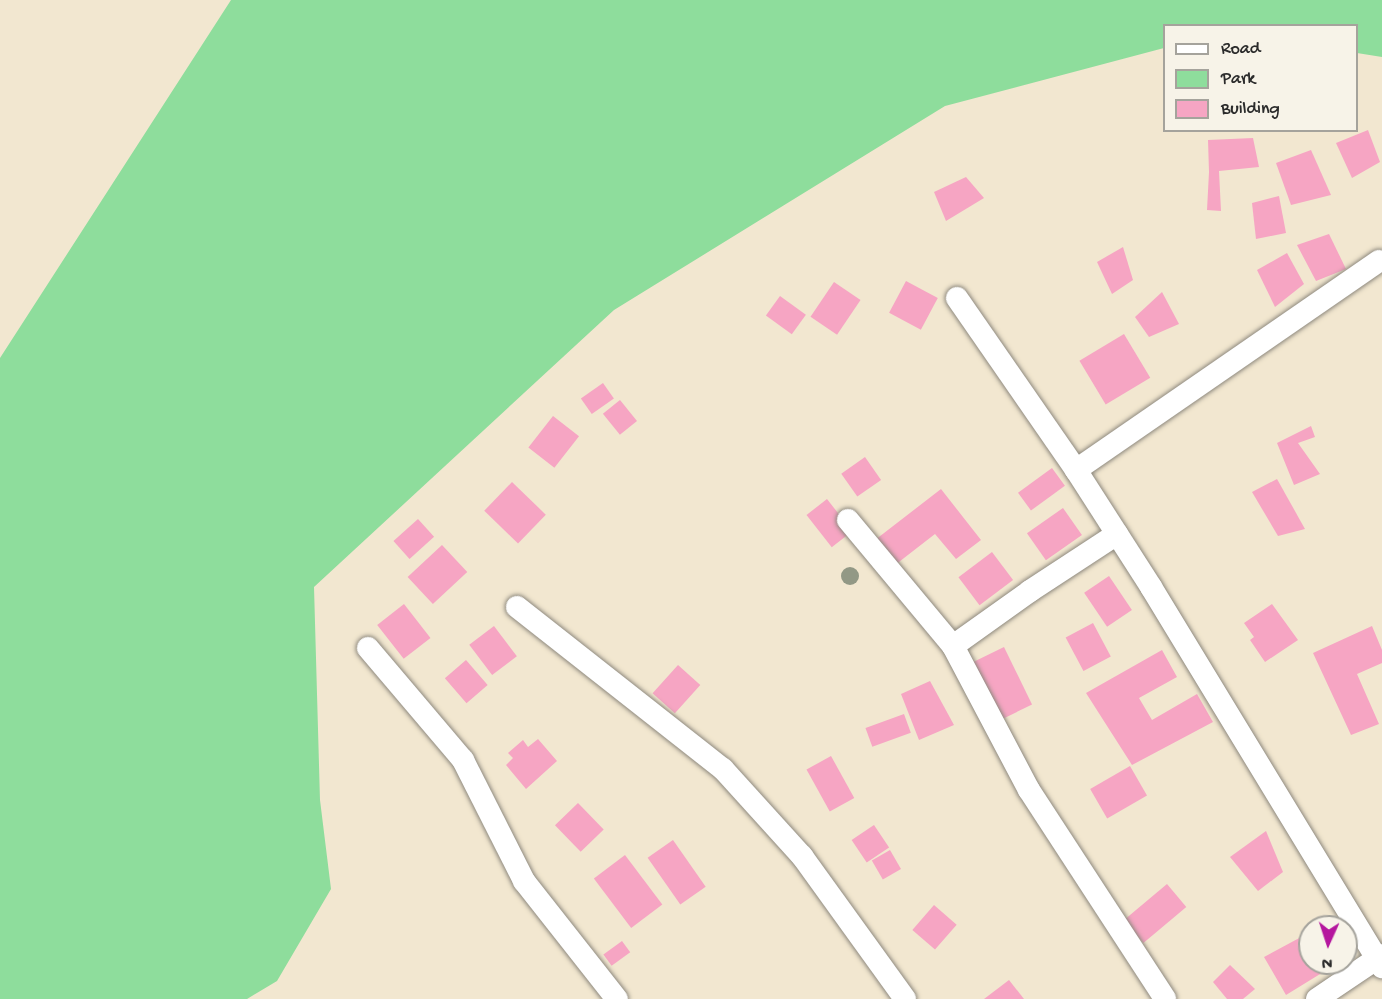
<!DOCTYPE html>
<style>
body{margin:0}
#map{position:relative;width:1382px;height:999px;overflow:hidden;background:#f2e7d0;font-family:"Gochi Hand",sans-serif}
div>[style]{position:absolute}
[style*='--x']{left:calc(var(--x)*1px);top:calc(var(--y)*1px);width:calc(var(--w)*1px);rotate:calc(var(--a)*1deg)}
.green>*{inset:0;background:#8edd9c}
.building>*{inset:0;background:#f6a5c3;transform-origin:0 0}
.roads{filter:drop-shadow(0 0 2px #8e897e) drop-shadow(0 0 2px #8e897e)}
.street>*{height:22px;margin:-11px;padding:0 11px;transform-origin:11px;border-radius:11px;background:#fff}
.trees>*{width:18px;height:18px;margin:-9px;border-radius:50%;background:#929885}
span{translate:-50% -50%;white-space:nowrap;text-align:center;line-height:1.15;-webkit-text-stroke:4.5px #f7f3e8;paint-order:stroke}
.legend{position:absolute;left:1163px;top:24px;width:195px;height:108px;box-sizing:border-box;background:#f7f3e8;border:2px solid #a5a39c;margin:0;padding:8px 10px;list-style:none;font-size:18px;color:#2b2b2b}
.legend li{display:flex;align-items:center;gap:12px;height:30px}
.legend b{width:30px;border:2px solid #a5a39c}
.north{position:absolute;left:1298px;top:915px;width:60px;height:60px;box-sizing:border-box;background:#f7f3e8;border:2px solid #a5a39c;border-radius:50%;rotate:183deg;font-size:16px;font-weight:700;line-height:24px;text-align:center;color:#2b2b2b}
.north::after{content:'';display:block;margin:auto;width:21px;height:27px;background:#b5179e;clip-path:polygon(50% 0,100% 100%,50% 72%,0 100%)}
</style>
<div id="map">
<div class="green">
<i style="clip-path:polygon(231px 0,1382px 0,1382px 57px,1357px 53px,1356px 26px,1164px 26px,1164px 48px,945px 106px,614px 310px,314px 587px,320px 800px,331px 889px,277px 981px,247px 999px,0 999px,0 358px)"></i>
</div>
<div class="building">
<i style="clip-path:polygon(1368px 130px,1380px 162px,1352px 178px,1336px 143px)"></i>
<i style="clip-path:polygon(1253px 138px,1259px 167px,1219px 171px,1221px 211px,1207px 210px,1209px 172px,1208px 140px)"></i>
<i style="clip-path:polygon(1311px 150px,1331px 195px,1291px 205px,1276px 163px)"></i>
<i style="clip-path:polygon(966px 177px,984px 198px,946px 221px,934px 192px)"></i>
<i style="clip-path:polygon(1279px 196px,1286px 233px,1256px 239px,1252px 203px)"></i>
<i style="clip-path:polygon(1329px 234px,1346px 269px,1316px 281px,1297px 245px)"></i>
<i style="clip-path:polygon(1123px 247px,1133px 280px,1112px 294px,1097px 262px)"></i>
<i style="clip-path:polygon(1287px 253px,1304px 284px,1275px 307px,1257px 270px)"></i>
<i style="left:906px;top:281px;width:36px;height:36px;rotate:28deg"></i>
<i style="left:834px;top:282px;width:32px;height:42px;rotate:34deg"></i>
<i style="clip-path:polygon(1162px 292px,1179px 324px,1149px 337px,1135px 317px)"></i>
<i style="left:780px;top:296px;width:32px;height:24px;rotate:36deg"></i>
<i style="left:1124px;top:334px;width:51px;height:52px;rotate:59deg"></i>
<i style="left:603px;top:383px;width:19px;height:27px;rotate:55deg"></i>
<i style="left:620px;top:400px;width:27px;height:22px;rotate:51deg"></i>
<i style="left:553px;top:416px;width:33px;height:40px;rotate:38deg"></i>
<i style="clip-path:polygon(1311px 426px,1315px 437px,1298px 443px,1320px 474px,1294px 485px,1277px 443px)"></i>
<i style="left:865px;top:457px;width:28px;height:29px;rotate:55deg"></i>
<i style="left:1052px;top:468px;width:22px;height:42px;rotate:54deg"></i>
<i style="clip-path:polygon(1277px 479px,1305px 529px,1278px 536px,1252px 492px)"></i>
<i style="left:512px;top:482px;width:47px;height:40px;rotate:44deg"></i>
<i style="clip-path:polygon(941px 489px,981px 540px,956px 559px,935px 534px,895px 565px,875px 540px)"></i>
<i style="left:827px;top:499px;width:41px;height:26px;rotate:52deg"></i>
<i style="left:1063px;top:508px;width:33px;height:44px;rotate:55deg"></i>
<i style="left:418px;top:519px;width:24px;height:33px;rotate:48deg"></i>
<i style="left:442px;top:545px;width:37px;height:47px;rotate:47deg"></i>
<i style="left:992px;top:552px;width:35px;height:42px;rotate:53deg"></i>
<i style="left:1109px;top:576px;width:41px;height:30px;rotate:56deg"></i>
<i style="left:404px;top:604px;width:43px;height:34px;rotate:52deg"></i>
<i style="clip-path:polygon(1272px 604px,1298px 640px,1265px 662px,1250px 640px,1254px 637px,1244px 623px)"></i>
<i style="left:1093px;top:623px;width:38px;height:31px;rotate:62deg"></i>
<i style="left:494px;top:626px;width:38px;height:31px;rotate:53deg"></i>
<i style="clip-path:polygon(1372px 626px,1382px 650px,1382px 663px,1357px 674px,1379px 724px,1351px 735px,1313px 653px)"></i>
<i style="left:1004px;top:647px;width:64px;height:41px;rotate:64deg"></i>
<i style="clip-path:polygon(1162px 650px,1177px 677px,1139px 698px,1152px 720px,1197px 694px,1213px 722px,1132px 765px,1086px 693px)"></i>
<i style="left:466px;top:660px;width:33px;height:28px;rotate:49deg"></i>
<i style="left:678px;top:665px;width:30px;height:38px;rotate:42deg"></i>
<i style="clip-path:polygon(930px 681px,954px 725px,919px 740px,901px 694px)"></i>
<i style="left:904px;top:714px;width:20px;height:41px;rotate:70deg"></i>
<i style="clip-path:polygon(538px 739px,557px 761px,526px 789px,506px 765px,513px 758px,508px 753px,523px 740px,528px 747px)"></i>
<i style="left:831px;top:756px;width:48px;height:28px;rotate:61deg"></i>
<i style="left:1130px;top:766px;width:34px;height:46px;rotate:60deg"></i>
<i style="left:578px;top:803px;width:37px;height:32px;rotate:46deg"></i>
<i style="left:874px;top:825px;width:27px;height:27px;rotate:56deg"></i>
<i style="clip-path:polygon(1266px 831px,1283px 872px,1258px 891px,1230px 857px)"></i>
<i style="left:673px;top:840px;width:57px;height:31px;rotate:55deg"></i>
<i style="left:890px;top:850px;width:22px;height:21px;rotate:60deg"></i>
<i style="left:625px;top:855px;width:62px;height:39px;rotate:53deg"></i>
<i style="left:1167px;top:884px;width:30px;height:56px;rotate:50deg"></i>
<i style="left:934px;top:905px;width:30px;height:33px;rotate:41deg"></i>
<i style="clip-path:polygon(1303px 936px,1310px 947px,1310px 963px,1320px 963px,1325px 971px,1286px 995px,1264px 957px)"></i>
<i style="left:622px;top:941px;width:14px;height:23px;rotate:54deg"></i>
<i style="clip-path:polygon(1230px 965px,1255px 989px,1243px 999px,1227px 999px,1213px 982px)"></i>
<i style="clip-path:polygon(1009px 980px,1024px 999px,984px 999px)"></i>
</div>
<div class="roads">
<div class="street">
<i style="--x:957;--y:298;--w:209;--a:55.3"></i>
<i style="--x:1076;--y:470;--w:139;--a:57.3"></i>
<i style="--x:1151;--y:587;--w:445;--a:58.7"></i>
<i style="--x:1076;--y:470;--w:368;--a:-34.6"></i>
<i style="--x:848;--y:520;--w:164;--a:50.2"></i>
<i style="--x:953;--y:646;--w:163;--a:62.2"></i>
<i style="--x:1029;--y:790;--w:249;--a:56.9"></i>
<i style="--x:517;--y:607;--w:262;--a:38.2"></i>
<i style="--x:723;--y:769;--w:118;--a:47.8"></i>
<i style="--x:802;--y:856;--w:176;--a:54.2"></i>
<i style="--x:953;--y:646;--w:95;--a:-35.5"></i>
<i style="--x:1030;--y:591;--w:104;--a:-33.2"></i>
<i style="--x:368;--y:648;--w:147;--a:49.7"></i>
<i style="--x:463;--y:760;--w:136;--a:63.2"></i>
<i style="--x:524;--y:881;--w:150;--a:51.8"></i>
<i style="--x:1317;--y:999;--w:78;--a:-34.1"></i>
</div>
</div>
<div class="trees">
<i style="left:850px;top:576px"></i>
</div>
<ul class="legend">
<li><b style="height:8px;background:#fff"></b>Road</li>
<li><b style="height:16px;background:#8edd9c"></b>Park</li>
<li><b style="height:16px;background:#f6a5c3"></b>Building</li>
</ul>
<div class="north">N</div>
</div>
